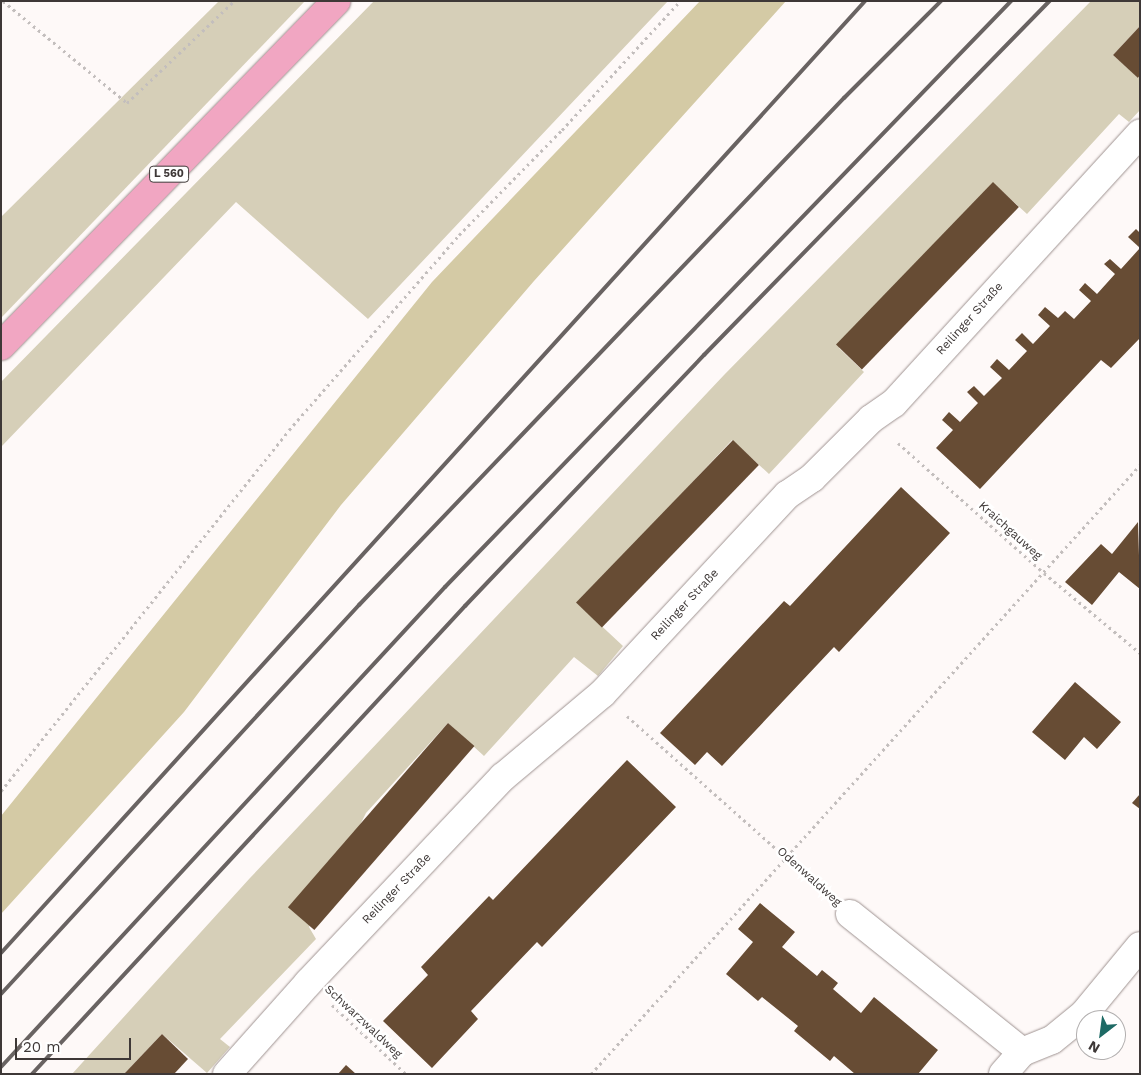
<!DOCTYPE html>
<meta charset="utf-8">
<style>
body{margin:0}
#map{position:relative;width:1141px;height:1075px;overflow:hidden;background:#fef9f8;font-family:"Work Sans",sans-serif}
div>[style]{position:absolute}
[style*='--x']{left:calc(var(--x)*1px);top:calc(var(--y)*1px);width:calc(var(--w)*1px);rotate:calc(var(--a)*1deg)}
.green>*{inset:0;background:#d6cfb8}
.forest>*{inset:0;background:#d4caa5}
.building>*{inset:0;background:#674c34;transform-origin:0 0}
.path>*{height:3px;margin-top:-1.5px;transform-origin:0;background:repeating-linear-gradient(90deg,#c3bebd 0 2.5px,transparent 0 6.5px)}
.roads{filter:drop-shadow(0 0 1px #9f9391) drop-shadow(0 0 1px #9f9391)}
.minor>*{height:28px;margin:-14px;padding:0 14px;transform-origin:14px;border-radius:14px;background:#fff}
.primary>*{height:28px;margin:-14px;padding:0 14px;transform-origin:14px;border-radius:14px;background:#f1a6c2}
.rail>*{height:4px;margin:-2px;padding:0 2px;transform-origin:2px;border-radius:2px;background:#696362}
span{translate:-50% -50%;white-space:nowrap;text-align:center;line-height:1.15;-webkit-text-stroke:5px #fff;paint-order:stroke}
.shield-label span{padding:1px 4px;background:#fff;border:1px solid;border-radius:4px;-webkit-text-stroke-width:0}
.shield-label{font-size:11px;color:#3e3837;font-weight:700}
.street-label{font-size:12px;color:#3e3837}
.frame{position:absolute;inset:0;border:2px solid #3e3837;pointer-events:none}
.north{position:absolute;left:1076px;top:1010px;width:50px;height:50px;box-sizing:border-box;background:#fff;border:1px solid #b2afaf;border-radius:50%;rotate:210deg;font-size:14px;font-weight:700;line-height:20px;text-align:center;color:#3e3837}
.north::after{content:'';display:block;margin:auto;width:18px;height:22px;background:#1e6a65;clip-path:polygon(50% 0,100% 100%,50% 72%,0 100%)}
.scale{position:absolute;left:15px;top:1038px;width:116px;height:22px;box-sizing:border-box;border:2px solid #3e3837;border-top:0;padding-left:6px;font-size:15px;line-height:18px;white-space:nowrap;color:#3e3837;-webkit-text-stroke:4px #fff;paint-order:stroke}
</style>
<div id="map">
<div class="green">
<i style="clip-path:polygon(219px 1px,305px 1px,1px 318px,1px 217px)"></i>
<i style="clip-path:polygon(374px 1px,668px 1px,368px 319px,236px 202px,1px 447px,1px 382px)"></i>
<i style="clip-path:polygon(1091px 1px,1140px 1px,1140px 26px,1113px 55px,1140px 79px,1140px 110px,1129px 122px,1119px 114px,1027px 214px,993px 183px,839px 348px,864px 372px,769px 474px,732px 440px,578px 604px,623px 646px,598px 676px,574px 657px,484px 756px,448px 723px,366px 813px,309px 927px,316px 939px,220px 1039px,230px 1047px,207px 1073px,162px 1034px,124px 1074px,72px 1074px,250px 878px,724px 375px)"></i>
</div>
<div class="forest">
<i style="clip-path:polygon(700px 1px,786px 1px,534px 281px,341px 505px,184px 712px,1px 914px,1px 816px,432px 282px)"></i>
</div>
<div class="building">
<i style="clip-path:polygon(1140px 26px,1140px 75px,1138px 78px,1113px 55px)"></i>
<i style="left:993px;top:182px;width:36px;height:226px;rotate:44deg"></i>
<i style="clip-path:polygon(1136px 229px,1140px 233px,1140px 248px,1128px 237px)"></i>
<i style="clip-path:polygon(1140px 248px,1140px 338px,1111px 368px,1101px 360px,980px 489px,936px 448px,953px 430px,942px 420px,949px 412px,960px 422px,978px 403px,967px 392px,974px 386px,984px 396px,1002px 378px,990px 367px,997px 359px,1009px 370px,1027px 351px,1015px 340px,1022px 333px,1033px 344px,1050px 326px,1038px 315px,1045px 307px,1058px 318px,1065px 311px,1074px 319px,1091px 301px,1079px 290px,1085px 283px,1097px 294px,1115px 274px,1104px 264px,1110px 259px,1121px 269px)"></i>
<i style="left:733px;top:440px;width:36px;height:226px;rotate:44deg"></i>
<i style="clip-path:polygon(901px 487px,950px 533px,839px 652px,834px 647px,722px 766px,707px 752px,695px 765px,660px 733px,784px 601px,790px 606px)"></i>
<i style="clip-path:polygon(1138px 522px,1140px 589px,1119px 572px,1092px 605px,1065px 582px,1101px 544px,1112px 554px)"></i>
<i style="clip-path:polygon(1075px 682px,1121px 722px,1097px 749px,1084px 737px,1065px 760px,1032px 732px)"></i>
<i style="left:448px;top:723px;width:35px;height:244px;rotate:41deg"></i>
<i style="clip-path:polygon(627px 760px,676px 807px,542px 947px,537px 942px,471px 1011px,478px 1019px,432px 1068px,383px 1021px,428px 975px,421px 967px,489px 896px,493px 900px)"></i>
<i style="clip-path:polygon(1140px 794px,1140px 809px,1132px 803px)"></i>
<i style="clip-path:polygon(760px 903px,795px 932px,782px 947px,817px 976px,822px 970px,838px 983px,833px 989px,861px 1013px,874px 997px,938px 1050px,918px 1074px,855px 1074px,834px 1056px,830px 1061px,794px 1031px,798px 1026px,762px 997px,758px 1001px,726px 974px,753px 942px,738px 929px)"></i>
<i style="clip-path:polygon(162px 1034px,188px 1059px,174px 1074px,124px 1074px)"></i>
<i style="clip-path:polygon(346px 1065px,356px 1074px,338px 1074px)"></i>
</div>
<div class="path">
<i style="--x:3;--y:1;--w:161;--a:39.4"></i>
<i style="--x:127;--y:103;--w:148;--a:-43.6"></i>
<i style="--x:898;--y:443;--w:195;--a:41.7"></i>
<i style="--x:1044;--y:573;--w:125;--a:39.8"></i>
<i style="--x:627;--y:716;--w:266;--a:41.7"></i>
<i style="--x:1;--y:791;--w:462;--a:-51.4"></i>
<i style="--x:289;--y:430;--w:259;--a:-48.9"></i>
<i style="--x:459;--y:235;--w:147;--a:-45.6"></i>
<i style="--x:562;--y:130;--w:175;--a:-47.5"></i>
<i style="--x:332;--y:1005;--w:101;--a:43"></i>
<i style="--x:591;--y:1074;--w:820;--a:-47.97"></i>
</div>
<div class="roads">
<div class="minor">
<i style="--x:850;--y:914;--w:221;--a:38.7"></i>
<i style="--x:227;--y:1074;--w:122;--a:-48.3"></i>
<i style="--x:308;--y:983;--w:284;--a:-46.6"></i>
<i style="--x:503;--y:777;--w:129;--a:-40"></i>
<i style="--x:602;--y:694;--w:272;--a:-47.1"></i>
<i style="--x:787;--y:495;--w:30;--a:-34"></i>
<i style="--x:812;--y:478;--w:83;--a:-45"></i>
<i style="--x:871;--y:419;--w:28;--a:-35"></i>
<i style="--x:894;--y:403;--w:365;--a:-47.6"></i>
<i style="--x:1003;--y:1074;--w:29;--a:-49"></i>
<i style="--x:1022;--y:1052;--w:32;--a:-22"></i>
<i style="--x:1052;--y:1040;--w:41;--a:-39.1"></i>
<i style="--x:1084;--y:1014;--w:88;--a:-50.5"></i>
</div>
<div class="primary">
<i style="--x:1;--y:346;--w:481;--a:-45.8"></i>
</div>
</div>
<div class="rail">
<i style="--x:1;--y:953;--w:1286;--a:-47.77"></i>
<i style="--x:1;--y:994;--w:529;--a:-47.38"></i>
<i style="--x:359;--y:605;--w:702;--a:-46.27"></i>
<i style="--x:844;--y:98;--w:137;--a:-45"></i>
<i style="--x:1;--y:1067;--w:654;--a:-47.23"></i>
<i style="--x:445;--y:587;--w:815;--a:-45.99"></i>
<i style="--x:32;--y:1074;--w:638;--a:-47.22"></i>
<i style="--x:465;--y:606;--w:347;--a:-46.4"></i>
<i style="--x:704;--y:355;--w:495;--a:-45.7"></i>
</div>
<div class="shield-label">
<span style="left:169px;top:174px">L 560</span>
</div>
<div class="street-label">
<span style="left:970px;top:319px;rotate:-48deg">Reilinger Straße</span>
<span style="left:1010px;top:531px;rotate:42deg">Kraichgauweg</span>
<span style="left:685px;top:605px;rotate:-47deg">Reilinger Straße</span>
<span style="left:809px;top:877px;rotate:42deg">Odenwaldweg</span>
<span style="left:397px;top:889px;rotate:-46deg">Reilinger Straße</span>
<span style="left:363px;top:1022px;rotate:43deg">Schwarzwaldweg</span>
</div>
<div class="frame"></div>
<div class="north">N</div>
<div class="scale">20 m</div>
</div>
